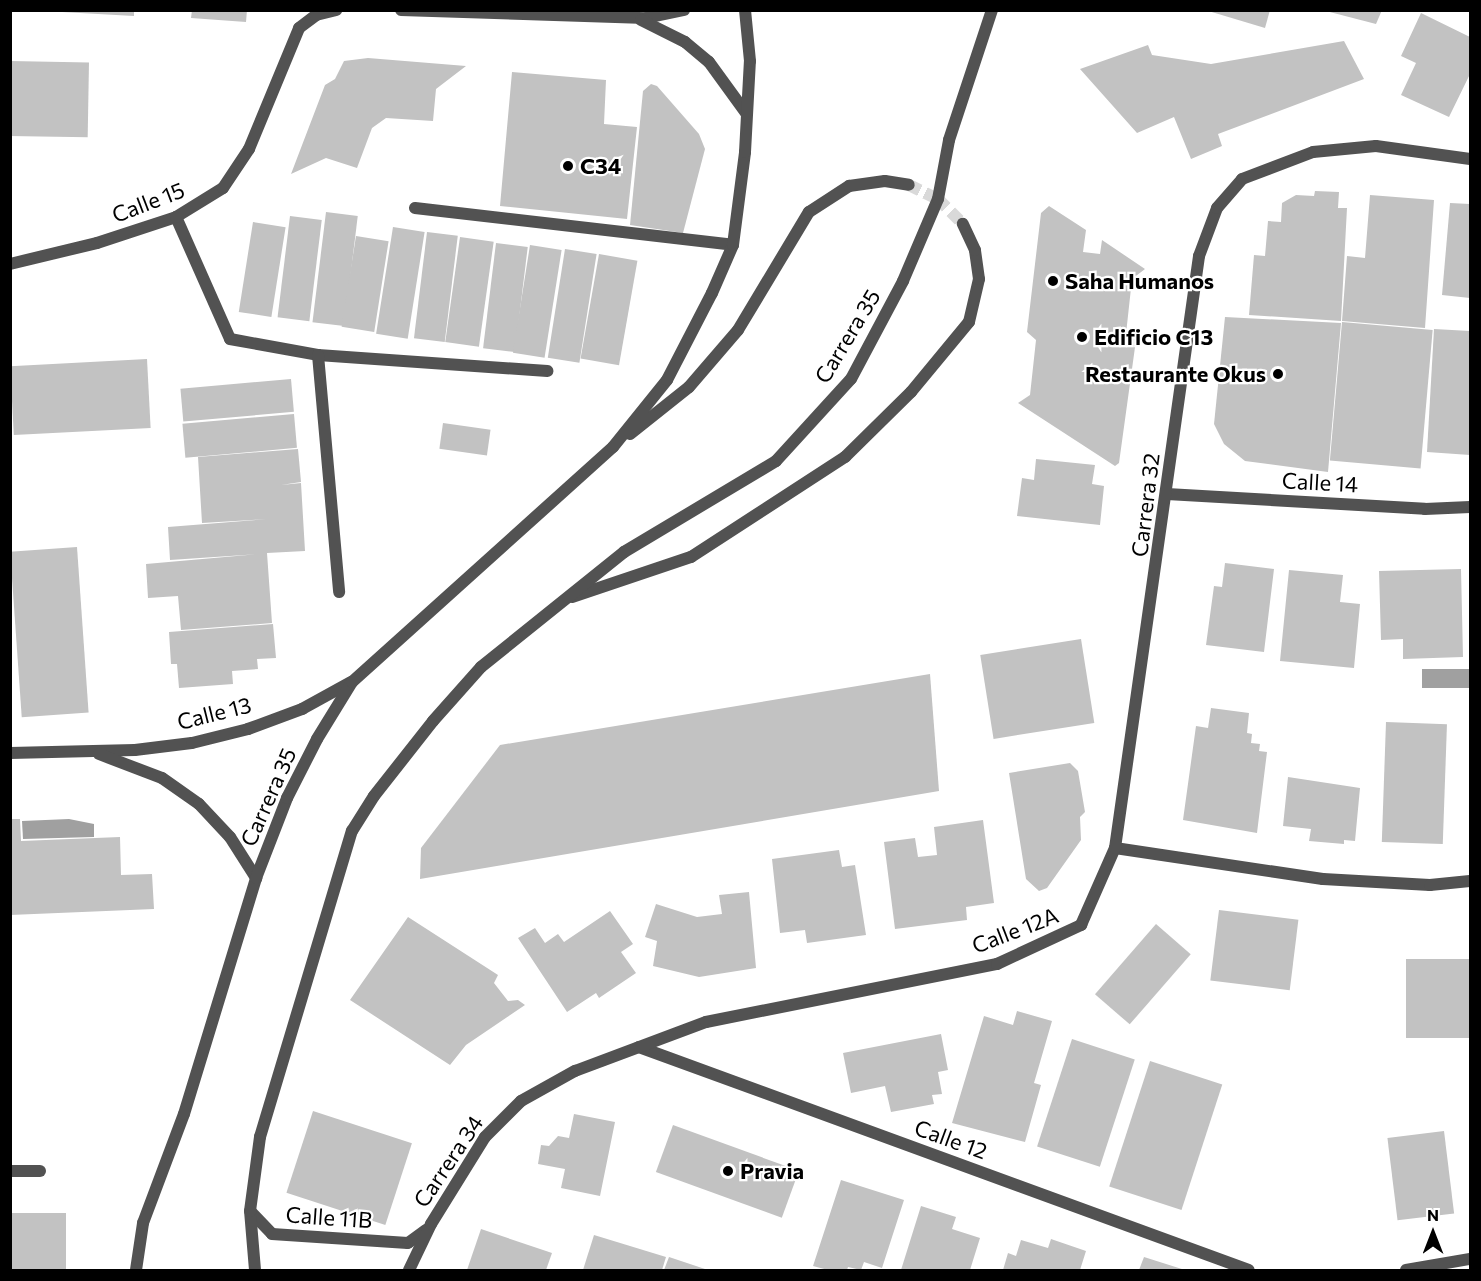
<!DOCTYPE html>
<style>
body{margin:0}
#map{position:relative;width:1481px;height:1281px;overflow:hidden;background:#fff;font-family:Commissioner,sans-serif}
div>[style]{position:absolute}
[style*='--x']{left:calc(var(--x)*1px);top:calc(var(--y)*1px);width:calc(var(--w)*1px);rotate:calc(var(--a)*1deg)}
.water>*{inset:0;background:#a0a0a0;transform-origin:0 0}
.building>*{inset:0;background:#c2c2c2;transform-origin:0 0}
.tertiary-tunnel>*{height:12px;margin-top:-6px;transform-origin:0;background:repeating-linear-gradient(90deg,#d9d9d9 0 12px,transparent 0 18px)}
.service>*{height:12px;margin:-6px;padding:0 6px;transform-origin:6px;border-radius:6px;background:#525252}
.minor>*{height:12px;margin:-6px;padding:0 6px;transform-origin:6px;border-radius:6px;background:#525252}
.dots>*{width:16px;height:16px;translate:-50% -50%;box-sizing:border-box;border:3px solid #fff;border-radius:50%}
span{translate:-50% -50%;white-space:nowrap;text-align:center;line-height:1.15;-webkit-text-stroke:4.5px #fff;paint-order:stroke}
.poi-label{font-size:22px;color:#000;font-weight:700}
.left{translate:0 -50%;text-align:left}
.right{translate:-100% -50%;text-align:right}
.street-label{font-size:22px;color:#000}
.frame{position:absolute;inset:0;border:12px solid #000;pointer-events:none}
.north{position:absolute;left:1403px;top:1203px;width:60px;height:60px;-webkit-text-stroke:4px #fff;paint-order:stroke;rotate:0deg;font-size:16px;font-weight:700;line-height:24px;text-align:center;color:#000}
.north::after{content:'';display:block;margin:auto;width:21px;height:27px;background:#000;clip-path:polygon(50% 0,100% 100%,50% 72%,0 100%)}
</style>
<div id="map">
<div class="water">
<i style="left:1470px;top:669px;width:19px;height:48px;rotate:90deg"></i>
<i style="clip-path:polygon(69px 819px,94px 824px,94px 837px,23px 839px,22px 821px)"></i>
</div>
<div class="building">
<i style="clip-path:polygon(26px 10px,134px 10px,134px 16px)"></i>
<i style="clip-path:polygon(192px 10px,247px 10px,246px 22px,191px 18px)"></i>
<i style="clip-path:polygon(1205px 10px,1270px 10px,1265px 28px)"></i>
<i style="clip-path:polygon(1322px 10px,1382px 10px,1376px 24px)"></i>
<i style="clip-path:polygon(1421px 13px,1470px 37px,1470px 74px,1449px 117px,1401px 95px,1416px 63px,1401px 56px)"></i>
<i style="clip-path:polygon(1344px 41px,1364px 79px,1218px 134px,1222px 146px,1191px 159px,1174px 117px,1137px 133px,1080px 69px,1148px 45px,1152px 55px,1211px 64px)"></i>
<i style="clip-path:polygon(368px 58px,466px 66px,436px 89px,433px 121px,386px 118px,372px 128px,357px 168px,326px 158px,291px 174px,325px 85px,335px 79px,344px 61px)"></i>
<i style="left:10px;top:61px;width:79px;height:75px;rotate:1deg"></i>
<i style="clip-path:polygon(512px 72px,606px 80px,604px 124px,637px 127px,627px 219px,500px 206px)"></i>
<i style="clip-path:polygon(651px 84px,657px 86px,699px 134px,705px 149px,683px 233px,630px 225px,643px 91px)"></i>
<i style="clip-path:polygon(1315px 191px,1339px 192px,1338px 208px,1347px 208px,1341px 321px,1249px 315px,1254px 255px,1265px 256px,1268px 221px,1281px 222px,1282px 203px,1296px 195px,1314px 196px)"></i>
<i style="clip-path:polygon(1370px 195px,1434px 200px,1425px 328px,1342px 321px,1347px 256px,1365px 258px)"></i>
<i style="clip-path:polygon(1450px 203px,1470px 204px,1470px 298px,1442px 295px)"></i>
<i style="clip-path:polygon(1049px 206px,1086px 230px,1083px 252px,1100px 254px,1102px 240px,1145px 269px,1132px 279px,1126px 334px,1136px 340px,1119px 463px,1115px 466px,1018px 403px,1030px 395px,1036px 340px,1027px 332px,1041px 213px)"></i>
<i style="left:326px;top:212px;width:32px;height:111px;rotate:7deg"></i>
<i style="left:290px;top:216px;width:32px;height:102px;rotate:7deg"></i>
<i style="left:253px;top:222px;width:33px;height:91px;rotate:9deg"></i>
<i style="left:393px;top:227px;width:32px;height:108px;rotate:9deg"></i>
<i style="left:427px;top:232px;width:31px;height:107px;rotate:7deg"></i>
<i style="left:356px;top:236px;width:33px;height:92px;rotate:9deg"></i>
<i style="left:460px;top:237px;width:34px;height:106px;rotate:8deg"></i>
<i style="left:496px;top:243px;width:32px;height:106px;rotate:7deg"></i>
<i style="left:530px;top:245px;width:32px;height:109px;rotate:9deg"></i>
<i style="left:565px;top:249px;width:32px;height:110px;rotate:9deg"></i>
<i style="left:599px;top:254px;width:39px;height:106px;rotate:10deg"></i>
<i style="clip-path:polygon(1225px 317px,1341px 323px,1328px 472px,1245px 461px,1224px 444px,1214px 424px)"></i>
<i style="left:1342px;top:322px;width:91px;height:139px;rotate:5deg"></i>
<i style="clip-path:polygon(1434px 329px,1470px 331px,1470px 455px,1427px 452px)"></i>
<i style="left:147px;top:359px;width:69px;height:137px;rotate:87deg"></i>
<i style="left:291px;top:379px;width:33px;height:111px;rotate:85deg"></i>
<i style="left:294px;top:414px;width:34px;height:112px;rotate:85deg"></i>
<i style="left:443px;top:423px;width:48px;height:26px;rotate:8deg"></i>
<i style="clip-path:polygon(298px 449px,301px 482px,281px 485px,301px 483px,305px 551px,267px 553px,272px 623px,181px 630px,178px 596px,148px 598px,146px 564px,260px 554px,170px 560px,168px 527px,267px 519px,202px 523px,198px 457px)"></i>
<i style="clip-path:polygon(1036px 459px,1095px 465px,1092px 484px,1104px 486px,1100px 525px,1017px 516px,1022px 478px,1034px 480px)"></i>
<i style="left:77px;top:547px;width:166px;height:67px;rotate:86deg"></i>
<i style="clip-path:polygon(1225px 563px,1274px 569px,1264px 652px,1206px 645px,1214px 586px,1222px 587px)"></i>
<i style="clip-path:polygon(1461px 569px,1463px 657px,1403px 659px,1403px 639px,1381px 640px,1379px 571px)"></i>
<i style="clip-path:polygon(1289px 570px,1343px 575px,1340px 602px,1360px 604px,1354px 668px,1280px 661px)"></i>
<i style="clip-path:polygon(273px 624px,276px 658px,257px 659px,258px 669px,232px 671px,233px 684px,179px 688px,177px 664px,171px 664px,169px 632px)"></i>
<i style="left:1081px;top:639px;width:85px;height:102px;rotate:81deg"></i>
<i style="clip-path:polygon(930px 674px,939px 791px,420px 879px,421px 848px,500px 745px)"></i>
<i style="clip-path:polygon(1211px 708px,1249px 713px,1247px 733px,1252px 734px,1251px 743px,1260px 744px,1259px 751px,1267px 752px,1257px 833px,1183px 820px,1196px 726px,1208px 728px)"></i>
<i style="left:1386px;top:722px;width:61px;height:120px;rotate:2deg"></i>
<i style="clip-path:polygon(1070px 763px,1078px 771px,1085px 812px,1080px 817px,1081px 840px,1047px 888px,1039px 891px,1026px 879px,1009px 773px)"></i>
<i style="clip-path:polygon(1288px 777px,1360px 788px,1355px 841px,1344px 840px,1344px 844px,1309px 841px,1311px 829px,1283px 826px)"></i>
<i style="clip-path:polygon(10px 819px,20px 819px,21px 841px,120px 837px,121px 875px,152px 874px,154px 909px,10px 915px)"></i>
<i style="clip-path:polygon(983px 820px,994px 903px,966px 907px,967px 920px,895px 929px,884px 842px,915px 838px,918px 857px,937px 855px,934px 827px)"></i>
<i style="clip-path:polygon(839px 850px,842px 867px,855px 865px,866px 935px,807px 943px,805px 930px,780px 933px,772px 859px)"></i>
<i style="clip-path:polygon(749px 892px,756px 968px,699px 977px,653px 966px,657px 941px,645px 937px,656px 904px,697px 917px,722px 914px,719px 895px)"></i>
<i style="left:1219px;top:910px;width:80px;height:71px;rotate:7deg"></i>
<i style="clip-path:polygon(610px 911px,633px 944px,621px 952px,636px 973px,599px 998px,596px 993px,567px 1012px,518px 938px,535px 928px,545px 943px,558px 934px,564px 942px)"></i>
<i style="clip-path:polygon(408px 917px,498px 975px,494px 983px,508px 1001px,518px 1000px,525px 1005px,466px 1045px,450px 1065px,350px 1000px)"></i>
<i style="left:1156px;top:924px;width:46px;height:93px;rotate:41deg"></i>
<i style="left:1470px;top:959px;width:79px;height:64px;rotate:90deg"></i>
<i style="clip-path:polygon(1017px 1011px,1052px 1021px,1034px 1083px,1041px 1085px,1025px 1142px,952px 1123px,984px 1016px,1013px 1025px)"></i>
<i style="clip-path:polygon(941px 1034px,948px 1070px,938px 1072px,942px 1094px,932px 1095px,934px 1104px,891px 1112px,885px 1086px,851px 1093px,843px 1053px)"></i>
<i style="left:1072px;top:1039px;width:66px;height:113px;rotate:18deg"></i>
<i style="left:1150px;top:1061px;width:76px;height:132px;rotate:18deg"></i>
<i style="left:313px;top:1111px;width:104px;height:86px;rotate:18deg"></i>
<i style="clip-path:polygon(574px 1114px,615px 1122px,600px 1196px,561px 1188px,565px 1169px,538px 1164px,541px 1145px,549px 1146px,558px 1136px,569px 1138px)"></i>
<i style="left:673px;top:1125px;width:134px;height:50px;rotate:20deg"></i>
<i style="left:1444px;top:1131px;width:83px;height:57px;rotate:83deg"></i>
<i style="clip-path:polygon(841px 1180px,904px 1200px,882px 1268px,864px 1262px,861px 1270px,848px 1267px,847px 1270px,828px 1270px,813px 1266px)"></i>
<i style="clip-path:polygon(921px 1206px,956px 1217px,952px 1229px,980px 1238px,970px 1270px,901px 1270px)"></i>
<i style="left:10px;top:1213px;width:56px;height:57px"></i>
<i style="clip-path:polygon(481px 1229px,552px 1253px,546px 1270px,467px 1270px)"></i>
<i style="clip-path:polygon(594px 1235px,666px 1257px,662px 1270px,583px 1270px)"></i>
<i style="clip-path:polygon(1051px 1239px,1086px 1251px,1080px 1270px,1003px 1270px,1008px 1253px,1016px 1256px,1021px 1240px,1048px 1248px)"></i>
<i style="clip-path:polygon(669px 1257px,708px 1270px,664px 1270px)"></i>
<i style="clip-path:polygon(1144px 1257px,1185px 1270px,1139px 1270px)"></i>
</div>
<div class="tertiary-tunnel">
<i style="--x:909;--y:185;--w:32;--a:26"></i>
<i style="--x:938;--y:199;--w:35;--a:45"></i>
</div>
<div class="service">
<i style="--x:415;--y:208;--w:320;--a:6.6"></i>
<i style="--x:176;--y:217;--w:133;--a:66.1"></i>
<i style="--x:230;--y:339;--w:89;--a:10.3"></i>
<i style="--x:318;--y:355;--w:230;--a:4"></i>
<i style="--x:318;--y:355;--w:238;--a:84.9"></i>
<i style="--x:10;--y:1171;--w:30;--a:0"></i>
</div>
<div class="minor">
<i style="--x:401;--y:10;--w:245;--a:1.9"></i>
<i style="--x:646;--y:18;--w:39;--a:-12"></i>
<i style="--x:641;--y:20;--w:49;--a:26.6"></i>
<i style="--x:685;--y:42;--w:31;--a:40"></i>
<i style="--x:709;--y:62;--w:63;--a:54"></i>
<i style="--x:10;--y:264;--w:89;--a:-13.6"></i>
<i style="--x:97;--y:243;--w:83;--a:-18.2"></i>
<i style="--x:176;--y:217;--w:55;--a:-31.7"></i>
<i style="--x:223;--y:188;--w:47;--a:-56.3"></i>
<i style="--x:249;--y:149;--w:131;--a:-67.5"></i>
<i style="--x:299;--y:28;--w:21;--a:-37"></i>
<i style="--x:316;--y:15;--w:21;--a:-14"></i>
<i style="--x:630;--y:434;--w:75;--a:-38.5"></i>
<i style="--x:689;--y:387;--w:75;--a:-49.3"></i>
<i style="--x:738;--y:330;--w:138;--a:-59"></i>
<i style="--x:809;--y:212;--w:48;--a:-33"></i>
<i style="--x:849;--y:186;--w:36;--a:-8"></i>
<i style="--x:885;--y:181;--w:24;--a:9"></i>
<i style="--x:1167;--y:494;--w:258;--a:3.3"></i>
<i style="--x:1425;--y:509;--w:45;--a:-2.5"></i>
<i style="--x:572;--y:597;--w:126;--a:-18.6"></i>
<i style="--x:691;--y:557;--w:184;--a:-33"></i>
<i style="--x:845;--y:457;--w:93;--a:-44.6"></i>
<i style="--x:911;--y:392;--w:91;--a:-50.4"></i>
<i style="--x:969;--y:322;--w:44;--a:-76.9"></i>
<i style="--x:979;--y:279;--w:29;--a:-98"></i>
<i style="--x:975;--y:250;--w:29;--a:-115"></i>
<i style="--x:10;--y:753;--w:125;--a:-1.4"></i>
<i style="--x:135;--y:750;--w:57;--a:-7"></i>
<i style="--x:192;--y:743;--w:58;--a:-14"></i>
<i style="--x:248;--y:729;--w:58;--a:-20.3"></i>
<i style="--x:302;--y:709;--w:56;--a:-28.9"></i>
<i style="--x:99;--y:754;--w:67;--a:20.9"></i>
<i style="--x:162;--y:778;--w:45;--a:35.1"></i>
<i style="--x:199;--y:804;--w:45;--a:46.8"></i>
<i style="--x:230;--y:837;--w:49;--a:57.6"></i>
<i style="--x:1115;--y:848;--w:210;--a:8.5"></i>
<i style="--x:1323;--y:879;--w:107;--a:3.2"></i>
<i style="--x:1430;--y:885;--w:40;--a:-5.7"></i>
<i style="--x:639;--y:1047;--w:649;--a:20.08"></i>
<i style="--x:251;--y:1212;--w:30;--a:46"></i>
<i style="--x:272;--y:1234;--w:136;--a:3.8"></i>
<i style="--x:408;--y:1243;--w:22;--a:-36"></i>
<i style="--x:136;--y:1270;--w:48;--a:-81.5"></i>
<i style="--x:143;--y:1223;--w:116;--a:-69.4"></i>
<i style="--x:184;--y:1114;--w:247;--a:-73"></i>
<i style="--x:256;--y:878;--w:86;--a:-68.8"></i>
<i style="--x:287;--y:798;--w:66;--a:-63"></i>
<i style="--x:317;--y:739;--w:67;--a:-58.4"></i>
<i style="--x:352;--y:682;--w:351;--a:-42"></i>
<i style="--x:613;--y:447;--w:86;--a:-51.1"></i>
<i style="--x:667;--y:380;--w:98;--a:-62.7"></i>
<i style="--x:712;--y:293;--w:52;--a:-66.4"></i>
<i style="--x:733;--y:245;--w:94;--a:-82.6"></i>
<i style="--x:745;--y:152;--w:91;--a:-86.9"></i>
<i style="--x:750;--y:61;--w:51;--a:-95.6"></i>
<i style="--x:255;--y:1270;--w:59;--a:-94.8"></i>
<i style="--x:250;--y:1211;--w:75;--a:-82.3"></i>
<i style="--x:260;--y:1137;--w:320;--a:-73.3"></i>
<i style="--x:352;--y:831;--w:41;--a:-57.8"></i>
<i style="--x:374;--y:796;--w:95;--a:-51.8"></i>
<i style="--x:433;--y:721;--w:72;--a:-48.4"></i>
<i style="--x:481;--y:667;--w:184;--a:-38.8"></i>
<i style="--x:624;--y:552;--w:177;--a:-30.9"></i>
<i style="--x:776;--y:461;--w:111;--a:-47.6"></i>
<i style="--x:851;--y:379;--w:111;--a:-62"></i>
<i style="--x:903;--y:281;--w:89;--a:-66.9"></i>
<i style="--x:938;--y:199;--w:60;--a:-79.4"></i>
<i style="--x:949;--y:140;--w:137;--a:-71.7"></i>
<i style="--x:409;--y:1270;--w:51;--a:-64.4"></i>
<i style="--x:431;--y:1224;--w:102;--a:-58.2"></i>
<i style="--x:485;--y:1137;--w:51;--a:-45"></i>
<i style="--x:521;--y:1101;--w:62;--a:-29.1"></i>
<i style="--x:575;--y:1071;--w:140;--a:-20.5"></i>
<i style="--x:706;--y:1022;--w:297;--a:-11.3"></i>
<i style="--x:997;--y:964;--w:93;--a:-24.9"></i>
<i style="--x:1081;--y:925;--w:84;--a:-66.2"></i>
<i style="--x:1115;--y:848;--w:598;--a:-81.92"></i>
<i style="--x:1199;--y:256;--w:51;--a:-69.4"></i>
<i style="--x:1217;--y:208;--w:38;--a:-49"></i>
<i style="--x:1242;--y:179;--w:76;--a:-20.8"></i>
<i style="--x:1313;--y:152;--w:63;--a:-5.4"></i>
<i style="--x:1376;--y:146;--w:95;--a:7.9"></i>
<i style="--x:1406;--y:1270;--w:65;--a:-9.8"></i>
</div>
<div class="dots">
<i style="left:568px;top:166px;background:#000"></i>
<i style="left:1053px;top:281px;background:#000"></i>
<i style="left:1082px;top:337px;background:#000"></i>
<i style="left:1278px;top:374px;background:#000"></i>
<i style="left:728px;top:1171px;background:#000"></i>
</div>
<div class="poi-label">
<span class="left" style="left:580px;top:166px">C34</span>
<span class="left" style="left:1065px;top:281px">Saha Humanos</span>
<span class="left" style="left:1094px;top:337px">Edificio C13</span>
<span class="right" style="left:1266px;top:374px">Restaurante Okus</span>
<span class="left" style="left:740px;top:1171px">Pravia</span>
</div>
<div class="street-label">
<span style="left:148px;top:202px;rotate:-21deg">Calle 15</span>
<span style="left:847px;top:336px;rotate:-59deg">Carrera 35</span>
<span style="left:1320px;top:482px;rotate:3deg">Calle 14</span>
<span style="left:1145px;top:505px;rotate:-83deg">Carrera 32</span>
<span style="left:214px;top:713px;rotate:-14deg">Calle 13</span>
<span style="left:268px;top:797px;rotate:-66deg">Carrera 35</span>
<span style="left:1015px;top:930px;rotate:-21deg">Calle 12A</span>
<span style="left:951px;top:1139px;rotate:20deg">Calle 12</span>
<span style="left:448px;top:1161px;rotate:-56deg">Carrera 34</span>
<span style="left:329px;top:1217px;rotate:4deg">Calle 11B</span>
</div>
<div class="frame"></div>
<div class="north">N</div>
</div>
